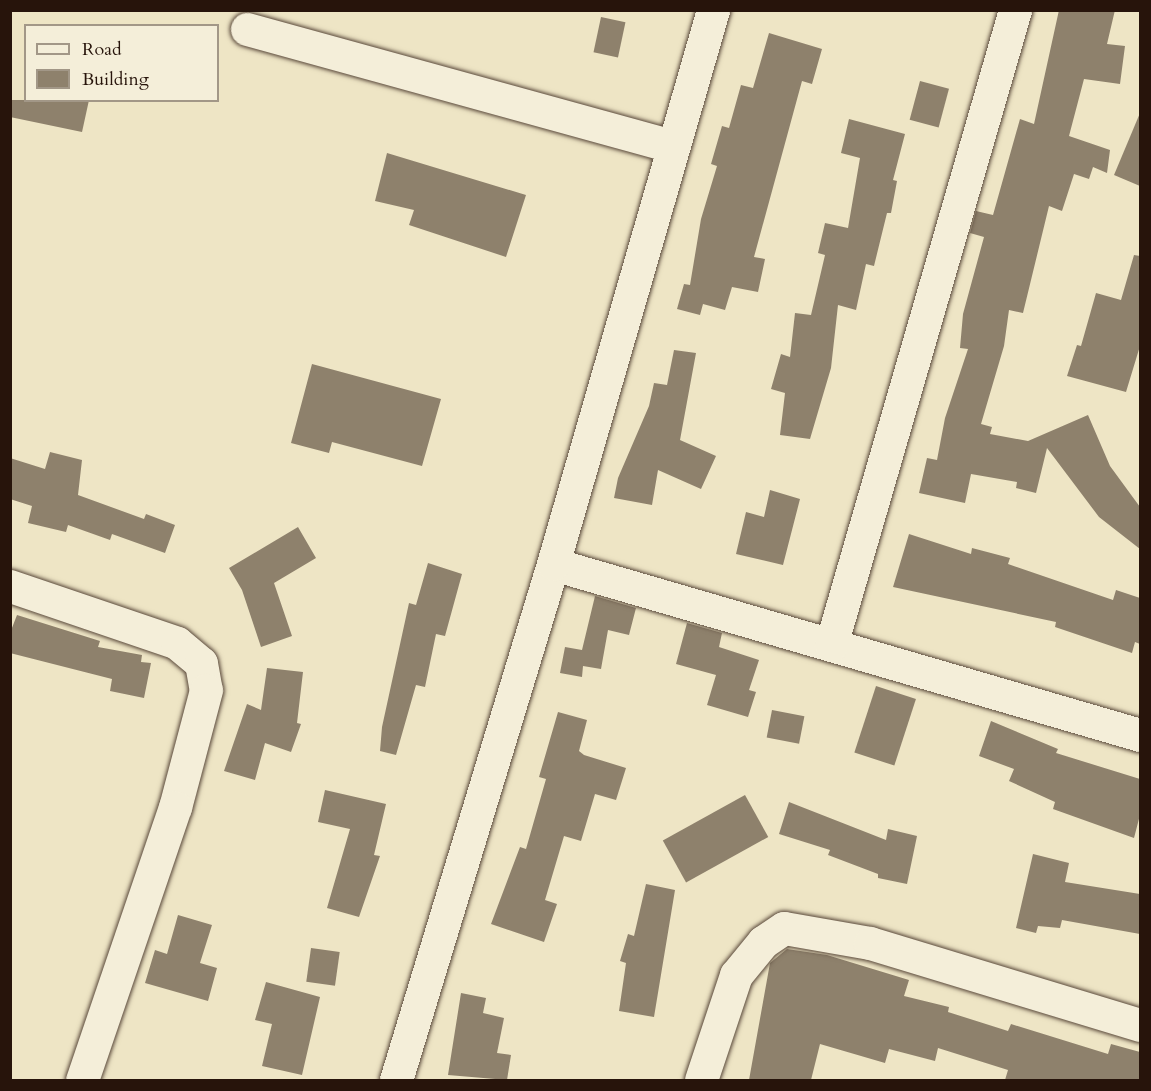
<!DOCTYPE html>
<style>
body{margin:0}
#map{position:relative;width:1151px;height:1091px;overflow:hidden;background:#eee5c5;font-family:Cardo,serif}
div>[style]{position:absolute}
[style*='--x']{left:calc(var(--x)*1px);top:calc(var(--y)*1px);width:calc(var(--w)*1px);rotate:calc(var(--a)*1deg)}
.building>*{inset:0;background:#8e816c;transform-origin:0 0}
.roads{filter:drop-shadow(0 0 2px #59483a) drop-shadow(0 0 2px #59483a)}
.minor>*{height:33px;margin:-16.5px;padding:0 16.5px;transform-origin:16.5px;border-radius:16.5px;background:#f4eed9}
span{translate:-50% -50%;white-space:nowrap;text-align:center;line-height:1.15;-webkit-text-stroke:4.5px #f4eed9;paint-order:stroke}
.frame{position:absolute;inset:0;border:12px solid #27140b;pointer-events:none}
.legend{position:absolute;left:24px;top:24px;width:195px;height:78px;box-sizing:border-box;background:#f4eed9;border:2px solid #a29787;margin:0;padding:8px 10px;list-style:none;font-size:18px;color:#27140b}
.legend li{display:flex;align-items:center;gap:12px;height:30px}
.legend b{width:30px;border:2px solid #a29787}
</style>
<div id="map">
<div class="building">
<i style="clip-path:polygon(1059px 10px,1115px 10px,1107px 44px,1125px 46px,1120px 84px,1084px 79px,1069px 136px,1110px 150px,1107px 173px,1093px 167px,1089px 179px,1074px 174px,1062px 211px,1049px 206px,1023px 313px,1009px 310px,1004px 346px,981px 424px,992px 427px,990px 434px,1028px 441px,1088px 415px,1110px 466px,1140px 507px,1140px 549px,1099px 517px,1047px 448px,1036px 493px,1016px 488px,1017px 482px,971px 474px,965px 503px,919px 493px,927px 458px,937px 460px,945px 418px,968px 349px,960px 348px,963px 314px,984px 237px,970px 233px,976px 211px,993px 215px,1020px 119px,1034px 124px)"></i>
<i style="left:601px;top:17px;width:25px;height:36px;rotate:12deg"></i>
<i style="clip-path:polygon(769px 33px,822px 49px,812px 84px,802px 81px,754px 257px,765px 259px,758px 292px,732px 287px,725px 310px,703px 304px,700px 315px,677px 309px,684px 284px,690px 285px,701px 219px,717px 166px,711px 164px,722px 126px,729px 128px,741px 85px,753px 88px)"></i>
<i style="left:920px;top:81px;width:30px;height:40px;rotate:15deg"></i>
<i style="clip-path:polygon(10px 100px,89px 100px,82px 132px,10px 117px)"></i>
<i style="clip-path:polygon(1140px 113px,1140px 186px,1114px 175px)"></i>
<i style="clip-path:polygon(849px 119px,905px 134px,893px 180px,897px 181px,891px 213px,887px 213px,874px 266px,866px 264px,856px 310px,838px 305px,831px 368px,810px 439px,780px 435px,785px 393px,771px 389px,781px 354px,790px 357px,795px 313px,811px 315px,825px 255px,818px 253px,825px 223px,848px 228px,860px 158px,841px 153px)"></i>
<i style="clip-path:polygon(387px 153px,526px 195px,506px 257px,409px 225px,414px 210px,375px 201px)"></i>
<i style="clip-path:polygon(1134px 255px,1140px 256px,1140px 346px,1126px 392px,1067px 376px,1077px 345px,1081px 346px,1096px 293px,1121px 300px)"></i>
<i style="clip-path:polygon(674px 350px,696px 353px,680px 440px,716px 456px,701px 489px,658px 470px,652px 505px,614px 498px,618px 478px,649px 406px,654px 383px,667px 385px)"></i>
<i style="clip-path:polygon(312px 364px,441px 399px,422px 466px,332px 442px,329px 453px,291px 443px)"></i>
<i style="clip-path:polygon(50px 452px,82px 460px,78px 495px,144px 519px,146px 514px,175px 525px,165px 553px,112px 534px,110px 540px,68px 525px,66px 532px,28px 523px,32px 506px,10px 499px,10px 458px,45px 469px)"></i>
<i style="clip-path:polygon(770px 490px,800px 499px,783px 565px,736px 554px,746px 512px,764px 517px)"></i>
<i style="clip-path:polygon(298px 527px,316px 558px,274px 583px,292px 636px,261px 647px,242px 590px,229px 568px)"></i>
<i style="clip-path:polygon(909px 534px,971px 554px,972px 548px,1010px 558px,1008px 564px,1113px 600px,1116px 590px,1140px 598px,1140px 644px,1135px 642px,1132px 653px,1055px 627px,1056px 622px,893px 587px)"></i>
<i style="clip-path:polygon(428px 563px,462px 574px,445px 636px,436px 634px,425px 687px,416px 685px,396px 755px,380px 751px,382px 727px,409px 603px,416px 605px)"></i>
<i style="clip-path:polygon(595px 596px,636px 608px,629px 635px,608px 630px,601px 669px,583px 666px,582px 677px,560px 673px,565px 647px,582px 650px)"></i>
<i style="clip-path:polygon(17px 615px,100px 641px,98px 647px,142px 655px,141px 662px,151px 663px,144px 698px,110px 691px,112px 679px,10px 653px,10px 633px)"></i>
<i style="clip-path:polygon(687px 623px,722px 633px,719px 647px,759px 660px,749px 690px,756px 692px,748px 717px,707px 705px,716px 675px,676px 664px)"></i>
<i style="clip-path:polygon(267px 668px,303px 672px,297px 723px,301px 724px,291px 752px,265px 743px,255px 780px,224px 771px,247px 704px,261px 710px)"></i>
<i style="left:876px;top:686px;width:42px;height:70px;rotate:18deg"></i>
<i style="left:772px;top:710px;width:33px;height:28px;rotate:11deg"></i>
<i style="clip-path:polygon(558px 712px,587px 720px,579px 751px,584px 755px,626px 768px,616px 800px,595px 794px,581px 841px,564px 836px,545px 900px,557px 904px,544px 942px,491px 924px,520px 847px,526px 849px,546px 779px,539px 777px)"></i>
<i style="clip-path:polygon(991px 721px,1058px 749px,1056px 753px,1140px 779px,1140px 815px,1134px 838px,1053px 809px,1055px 802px,1009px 781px,1014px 769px,979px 756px)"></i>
<i style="clip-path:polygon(325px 790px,386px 804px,374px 855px,380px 856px,359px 917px,327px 908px,350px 829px,318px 822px)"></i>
<i style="left:745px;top:795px;width:48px;height:94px;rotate:61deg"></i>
<i style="clip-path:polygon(789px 802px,886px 840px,888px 829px,917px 836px,907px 884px,878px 878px,878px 874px,828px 855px,830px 850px,779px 834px)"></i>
<i style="clip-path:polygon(1033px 854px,1069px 863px,1065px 882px,1140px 894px,1140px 934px,1062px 920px,1060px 928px,1038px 926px,1036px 933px,1016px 928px)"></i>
<i style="clip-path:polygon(646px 884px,675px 890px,654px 1017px,619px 1011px,626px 963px,620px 961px,628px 934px,634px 936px)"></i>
<i style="clip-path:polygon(178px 915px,212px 925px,200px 963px,217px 968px,208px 1001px,145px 983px,155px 950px,167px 954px)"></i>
<i style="left:311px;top:948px;width:29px;height:34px;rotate:8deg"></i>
<i style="clip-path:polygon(787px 949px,827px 955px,909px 980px,904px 996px,949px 1007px,948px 1012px,1008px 1031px,1011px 1024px,1108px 1054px,1111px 1044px,1140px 1052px,1140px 1080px,1005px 1080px,1008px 1070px,938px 1048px,935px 1061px,889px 1049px,885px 1063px,820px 1044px,811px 1080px,749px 1080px,770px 963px)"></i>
<i style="clip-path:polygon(266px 982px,320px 997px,302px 1075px,262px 1066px,272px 1024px,255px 1020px)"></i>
<i style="clip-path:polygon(461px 993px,486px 998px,483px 1013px,504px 1018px,497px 1053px,511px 1055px,507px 1080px,448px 1075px)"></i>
</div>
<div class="roads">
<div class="minor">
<i style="--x:247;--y:29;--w:441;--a:15.4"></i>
<i style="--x:553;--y:564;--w:611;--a:16.24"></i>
<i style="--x:10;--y:586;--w:176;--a:18.8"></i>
<i style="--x:177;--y:643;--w:31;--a:40"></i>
<i style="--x:201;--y:663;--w:27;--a:80"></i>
<i style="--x:206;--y:690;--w:121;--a:104.8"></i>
<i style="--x:175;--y:807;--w:288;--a:108.8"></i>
<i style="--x:831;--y:645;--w:661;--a:-73.84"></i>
<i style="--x:396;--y:1080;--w:539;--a:-73.08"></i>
<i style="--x:553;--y:564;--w:577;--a:-73.89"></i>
<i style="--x:701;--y:1080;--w:111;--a:-71.6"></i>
<i style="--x:736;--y:975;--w:43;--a:-50.7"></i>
<i style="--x:763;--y:942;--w:25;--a:-34"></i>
<i style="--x:784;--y:928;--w:87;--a:9.9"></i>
<i style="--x:870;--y:943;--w:282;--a:16.9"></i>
</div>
</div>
<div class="frame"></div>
<ul class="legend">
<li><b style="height:8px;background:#f4eed9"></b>Road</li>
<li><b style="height:16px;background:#8e816c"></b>Building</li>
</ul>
</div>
